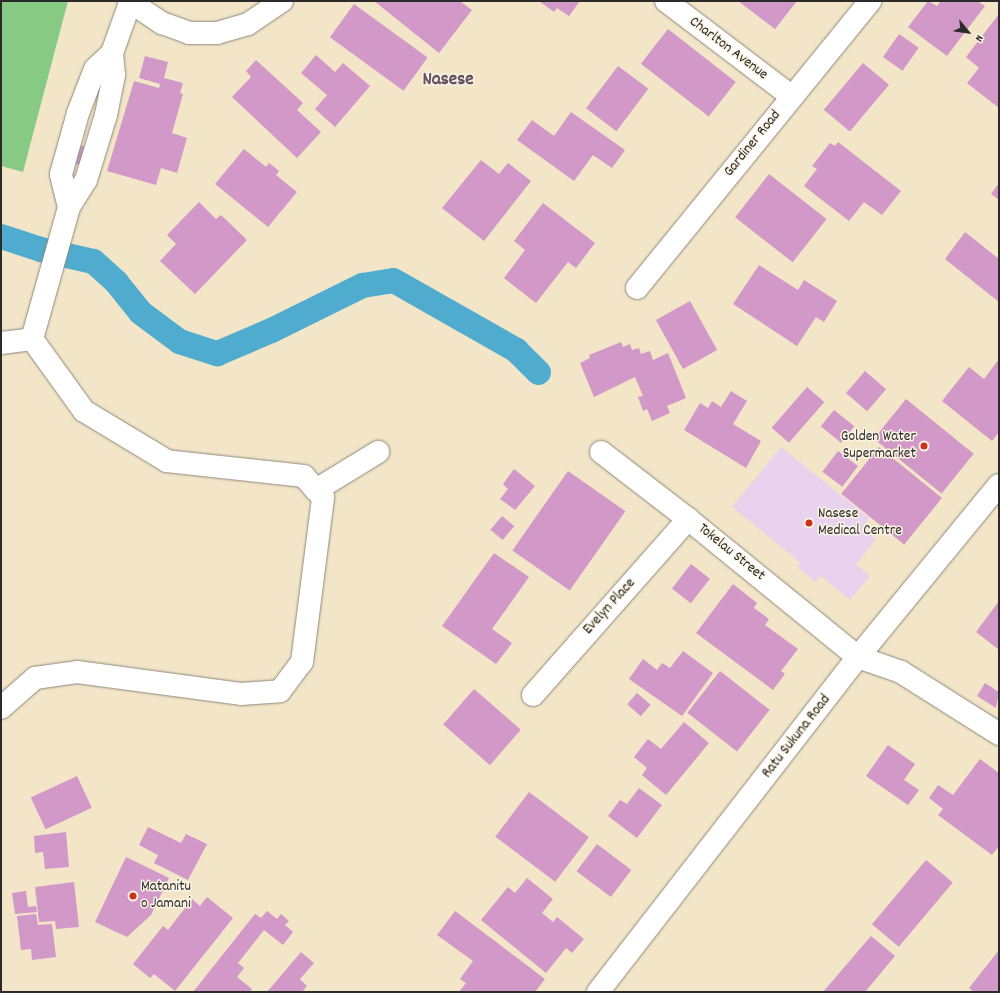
<!DOCTYPE html>
<style>
body{margin:0}
#map{position:relative;width:1000px;height:993px;overflow:hidden;background:#f2e5c8;font-family:Dekko,sans-serif}
div>[style]{position:absolute}
[style*='--x']{left:calc(var(--x)*1px);top:calc(var(--y)*1px);width:calc(var(--w)*1px);rotate:calc(var(--a)*1deg)}
.built>*{inset:0;background:#e8d2ee}
.green>*{inset:0;background:#87ca83}
.canal>*{height:25px;margin:-12.5px;padding:0 12.5px;transform-origin:12.5px;border-radius:12.5px;background:#50acce}
.building>*{inset:0;background:#d298c8;transform-origin:0 0}
.roads{filter:drop-shadow(0 0 1px #8e887a) drop-shadow(0 0 1px #8e887a)}
.minor>*{height:22px;margin:-11px;padding:0 11px;transform-origin:11px;border-radius:11px;background:#fff}
.secondary>*{height:22px;margin:-11px;padding:0 11px;transform-origin:11px;border-radius:11px;background:#fff}
.dots>*{width:11px;height:11px;translate:-50% -50%;box-sizing:border-box;border:2px solid #fcf5e5;border-radius:50%}
span{translate:-50% -50%;white-space:nowrap;text-align:center;line-height:1.15;-webkit-text-stroke:3px #fcf5e5;paint-order:stroke}
.street-label{font-size:15px;color:#2b2b2b}
.poi-label{font-size:15px;color:#2b2b2b}
.right{translate:-100% -50%;text-align:right}
.left{translate:0 -50%;text-align:left}
.district-label{font-size:19px;color:#655162;font-weight:700}
.frame{position:absolute;inset:0;border:2px solid #2b2b2b;pointer-events:none}
.north{position:absolute;left:948px;top:12px;width:40px;height:40px;-webkit-text-stroke:3px #fcf5e5;paint-order:stroke;rotate:119deg;font-size:11px;font-weight:700;line-height:16px;text-align:center;color:#2b2b2b}
.north::after{content:'';display:block;margin:auto;width:14px;height:18px;background:#2b2b2b;clip-path:polygon(50% 0,100% 100%,50% 72%,0 100%)}
</style>
<div id="map">
<div class="built">
<i style="clip-path:polygon(781px 447px,869px 518px,862px 527px,876px 539px,856px 564px,870px 576px,850px 600px,821px 576px,816px 582px,797px 567px,801px 563px,732px 507px)"></i>
</div>
<div class="green">
<i style="clip-path:polygon(1px 1px,68px 1px,23px 172px,1px 166px)"></i>
</div>
<div class="canal">
<i style="--x:1;--y:236;--w:41;--a:18.4"></i>
<i style="--x:40;--y:249;--w:54;--a:12.8"></i>
<i style="--x:93;--y:261;--w:31;--a:42"></i>
<i style="--x:116;--y:282;--w:38;--a:51"></i>
<i style="--x:140;--y:312;--w:49;--a:36.6"></i>
<i style="--x:179;--y:341;--w:40;--a:18"></i>
<i style="--x:217;--y:353;--w:59;--a:-23.1"></i>
<i style="--x:271;--y:330;--w:102;--a:-26.3"></i>
<i style="--x:362;--y:285;--w:31;--a:-9"></i>
<i style="--x:393;--y:280;--w:142;--a:29.6"></i>
<i style="--x:516;--y:350;--w:31;--a:45"></i>
</div>
<div class="building">
<i style="clip-path:polygon(374px 1px,460px 1px,472px 10px,439px 53px)"></i>
<i style="clip-path:polygon(539px 1px,580px 1px,569px 16px,557px 8px,554px 12px)"></i>
<i style="clip-path:polygon(738px 1px,797px 1px,775px 29px)"></i>
<i style="clip-path:polygon(928px 1px,937px 6px,941px 1px,977px 1px,985px 6px,947px 56px,908px 27px)"></i>
<i style="left:354px;top:4px;width:91px;height:41px;rotate:36deg"></i>
<i style="clip-path:polygon(999px 14px,999px 108px,967px 83px,979px 68px,966px 57px)"></i>
<i style="left:668px;top:29px;width:86px;height:44px;rotate:38deg"></i>
<i style="left:899px;top:34px;width:24px;height:28px;rotate:35deg"></i>
<i style="clip-path:polygon(316px 55px,335px 72px,343px 63px,370px 86px,335px 127px,315px 109px,327px 95px,301px 73px)"></i>
<i style="clip-path:polygon(145px 56px,168px 62px,164px 78px,183px 83px,180px 93px,183px 94px,172px 133px,187px 138px,177px 173px,161px 168px,156px 185px,107px 171px,134px 81px,159px 88px,160px 84px,139px 78px)"></i>
<i style="clip-path:polygon(256px 60px,303px 103px,297px 110px,321px 132px,297px 158px,232px 97px,251px 77px,246px 71px)"></i>
<i style="left:863px;top:63px;width:34px;height:61px;rotate:40deg"></i>
<i style="left:618px;top:66px;width:38px;height:53px;rotate:37deg"></i>
<i style="clip-path:polygon(571px 112px,625px 150px,612px 168px,593px 155px,574px 181px,517px 140px,532px 120px,554px 136px)"></i>
<i style="clip-path:polygon(838px 142px,901px 191px,882px 215px,864px 202px,849px 221px,804px 186px,817px 169px,812px 166px,830px 143px,835px 146px)"></i>
<i style="left:75px;top:144px;width:16px;height:19px;rotate:15deg"></i>
<i style="clip-path:polygon(244px 149px,266px 167px,269px 163px,279px 171px,276px 175px,297px 192px,268px 227px,215px 184px)"></i>
<i style="clip-path:polygon(481px 160px,499px 174px,508px 163px,531px 181px,484px 241px,442px 208px)"></i>
<i style="left:769px;top:174px;width:73px;height:55px;rotate:38deg"></i>
<i style="clip-path:polygon(999px 183px,999px 200px,991px 194px)"></i>
<i style="clip-path:polygon(199px 202px,216px 219px,221px 215px,247px 240px,195px 294px,160px 261px,176px 244px,167px 235px)"></i>
<i style="clip-path:polygon(543px 203px,595px 243px,576px 268px,568px 262px,536px 303px,504px 278px,525px 250px,514px 241px)"></i>
<i style="clip-path:polygon(965px 232px,999px 259px,999px 302px,945px 259px)"></i>
<i style="clip-path:polygon(759px 265px,798px 290px,804px 280px,837px 301px,824px 322px,816px 317px,797px 346px,733px 304px)"></i>
<i style="left:690px;top:301px;width:56px;height:39px;rotate:61deg"></i>
<i style="clip-path:polygon(621px 342px,623px 347px,630px 344px,632px 350px,639px 348px,641px 354px,650px 351px,653px 360px,668px 353px,686px 398px,667px 406px,670px 413px,652px 421px,647px 409px,643px 411px,638px 397px,643px 396px,635px 377px,594px 397px,580px 363px,590px 358px,589px 355px)"></i>
<i style="clip-path:polygon(999px 359px,999px 432px,992px 441px,942px 401px,969px 367px,984px 379px)"></i>
<i style="left:865px;top:371px;width:28px;height:29px;rotate:41deg"></i>
<i style="left:807px;top:387px;width:23px;height:54px;rotate:41deg"></i>
<i style="clip-path:polygon(731px 391px,747px 401px,733px 424px,761px 441px,746px 468px,684px 430px,700px 403px,708px 408px,712px 401px,721px 407px)"></i>
<i style="left:906px;top:399px;width:87px;height:51px;rotate:39deg"></i>
<i style="left:834px;top:410px;width:26px;height:21px;rotate:39deg"></i>
<i style="left:879px;top:447px;width:81px;height:60px;rotate:39deg"></i>
<i style="left:838px;top:451px;width:25px;height:26px;rotate:37deg"></i>
<i style="clip-path:polygon(514px 469px,535px 486px,515px 510px,500px 499px,508px 489px,503px 484px)"></i>
<i style="left:568px;top:471px;width:70px;height:97px;rotate:35deg"></i>
<i style="left:502px;top:516px;width:16px;height:18px;rotate:40deg"></i>
<i style="clip-path:polygon(494px 553px,529px 577px,492px 629px,512px 643px,496px 664px,442px 626px)"></i>
<i style="left:691px;top:564px;width:24px;height:31px;rotate:38deg"></i>
<i style="clip-path:polygon(733px 584px,757px 603px,754px 608px,769px 619px,765px 625px,798px 649px,781px 671px,785px 674px,773px 690px,696px 633px)"></i>
<i style="clip-path:polygon(999px 601px,999px 648px,998px 649px,976px 632px)"></i>
<i style="clip-path:polygon(683px 651px,713px 673px,682px 716px,629px 679px,643px 659px,657px 670px,662px 663px,670px 668px)"></i>
<i style="left:720px;top:671px;width:63px;height:53px;rotate:38deg"></i>
<i style="clip-path:polygon(985px 683px,999px 692px,996px 708px,977px 696px)"></i>
<i style="left:474px;top:689px;width:62px;height:47px;rotate:41deg"></i>
<i style="left:637px;top:693px;width:18px;height:15px;rotate:41deg"></i>
<i style="clip-path:polygon(684px 722px,709px 743px,666px 795px,642px 775px,647px 768px,634px 757px,648px 739px,661px 749px)"></i>
<i style="clip-path:polygon(888px 745px,915px 764px,904px 780px,919px 790px,908px 805px,866px 776px)"></i>
<i style="clip-path:polygon(980px 759px,999px 773px,999px 846px,992px 855px,938px 815px,943px 809px,929px 798px,938px 785px,953px 795px)"></i>
<i style="left:77px;top:776px;width:35px;height:51px;rotate:65deg"></i>
<i style="clip-path:polygon(639px 788px,662px 805px,637px 838px,608px 816px,620px 800px,627px 804px)"></i>
<i style="left:529px;top:792px;width:75px;height:56px;rotate:37deg"></i>
<i style="clip-path:polygon(148px 827px,181px 843px,186px 834px,207px 844px,188px 880px,154px 863px,158px 855px,139px 845px)"></i>
<i style="clip-path:polygon(66px 832px,69px 867px,45px 869px,43px 852px,35px 853px,34px 836px)"></i>
<i style="left:597px;top:844px;width:43px;height:34px;rotate:37deg"></i>
<i style="clip-path:polygon(126px 857px,169px 878px,151px 915px,127px 937px,95px 922px)"></i>
<i style="left:926px;top:860px;width:35px;height:84px;rotate:40deg"></i>
<i style="clip-path:polygon(527px 878px,553px 899px,542px 913px,553px 922px,557px 917px,584px 939px,572px 953px,566px 948px,546px 973px,481px 920px,508px 887px,515px 893px)"></i>
<i style="clip-path:polygon(74px 882px,79px 927px,56px 929px,55px 921px,39px 922px,35px 887px)"></i>
<i style="clip-path:polygon(26px 891px,28px 907px,36px 906px,37px 912px,15px 914px,12px 893px)"></i>
<i style="clip-path:polygon(207px 897px,233px 918px,175px 991px,154px 974px,150px 978px,133px 964px,163px 926px,168px 930px,192px 899px,200px 906px)"></i>
<i style="clip-path:polygon(267px 911px,277px 919px,281px 914px,289px 921px,285px 925px,293px 932px,283px 945px,264px 930px,238px 963px,244px 968px,237px 977px,252px 989px,250px 992px,193px 992px,255px 914px,261px 918px)"></i>
<i style="clip-path:polygon(455px 911px,545px 979px,535px 992px,459px 992px,466px 983px,460px 979px,473px 961px,437px 935px)"></i>
<i style="clip-path:polygon(36px 914px,38px 925px,52px 924px,56px 957px,32px 960px,31px 949px,21px 950px,17px 916px)"></i>
<i style="clip-path:polygon(871px 936px,895px 956px,865px 992px,823px 992px)"></i>
<i style="clip-path:polygon(999px 950px,999px 992px,974px 992px,969px 988px)"></i>
<i style="clip-path:polygon(301px 952px,314px 963px,300px 979px,307px 986px,302px 992px,267px 992px)"></i>
</div>
<div class="roads">
<div class="minor">
<i style="--x:129;--y:1;--w:40;--a:34"></i>
<i style="--x:162;--y:23;--w:29;--a:20"></i>
<i style="--x:189;--y:33;--w:28;--a:0"></i>
<i style="--x:217;--y:33;--w:32;--a:-16"></i>
<i style="--x:248;--y:24;--w:41;--a:-34.1"></i>
<i style="--x:666;--y:1;--w:157;--a:37.2"></i>
<i style="--x:69;--y:207;--w:34;--a:-104"></i>
<i style="--x:61;--y:174;--w:63;--a:-74.4"></i>
<i style="--x:78;--y:113;--w:47;--a:-68.9"></i>
<i style="--x:95;--y:69;--w:23;--a:-43"></i>
<i style="--x:637;--y:288;--w:370;--a:-50.9"></i>
<i style="--x:1;--y:343;--w:31;--a:-7"></i>
<i style="--x:601;--y:452;--w:110;--a:37.6"></i>
<i style="--x:688;--y:519;--w:219;--a:39.1"></i>
<i style="--x:858;--y:657;--w:46;--a:19.2"></i>
<i style="--x:901;--y:672;--w:116;--a:32.3"></i>
<i style="--x:316;--y:490;--w:73;--a:-31.5"></i>
<i style="--x:533;--y:695;--w:235;--a:-48.6"></i>
<i style="--x:1;--y:708;--w:45;--a:-41.4"></i>
<i style="--x:35;--y:678;--w:42;--a:-8.1"></i>
<i style="--x:77;--y:672;--w:165;--a:7.6"></i>
<i style="--x:241;--y:694;--w:39;--a:-4"></i>
<i style="--x:280;--y:691;--w:36;--a:-53"></i>
<i style="--x:302;--y:662;--w:166;--a:-82.7"></i>
<i style="--x:323;--y:497;--w:10;--a:-135"></i>
<i style="--x:316;--y:490;--w:18;--a:-131"></i>
<i style="--x:304;--y:476;--w:138;--a:-173.8"></i>
<i style="--x:167;--y:461;--w:97;--a:-148.9"></i>
<i style="--x:84;--y:411;--w:89;--a:-125.8"></i>
<i style="--x:32;--y:339;--w:137;--a:-74.3"></i>
<i style="--x:69;--y:207;--w:32;--a:-58"></i>
<i style="--x:86;--y:180;--w:68;--a:-72.9"></i>
<i style="--x:106;--y:115;--w:41;--a:-78.7"></i>
<i style="--x:114;--y:75;--w:22;--a:-95"></i>
<i style="--x:112;--y:53;--w:53;--a:-70.2"></i>
</div>
<div class="secondary">
<i style="--x:598;--y:992;--w:424;--a:-52.2"></i>
<i style="--x:858;--y:657;--w:222;--a:-50.7"></i>
</div>
</div>
<div class="dots">
<i style="left:924px;top:446px;background:#c8321e"></i>
<i style="left:809px;top:523px;background:#c8321e"></i>
<i style="left:133px;top:896px;background:#c8321e"></i>
</div>
<div class="street-label">
<span style="left:728px;top:49px;rotate:37deg">Charlton Avenue</span>
<span style="left:753px;top:144px;rotate:-51deg">Gardiner Road</span>
<span style="left:731px;top:553px;rotate:39deg">Tokelau Street</span>
<span style="left:610px;top:607px;rotate:-48deg">Evelyn Place</span>
<span style="left:797px;top:737px;rotate:-52deg">Ratu Sukuna Road</span>
</div>
<div class="poi-label">
<span class="right" style="left:916px;top:446px">Golden Water<br>Supermarket</span>
<span class="left" style="left:818px;top:523px">Nasese<br>Medical Centre</span>
<span class="left" style="left:141px;top:896px">Matanitu<br>o Jamani</span>
</div>
<div class="district-label">
<span style="left:448px;top:81px">Nasese</span>
</div>
<div class="frame"></div>
<div class="north">N</div>
</div>
